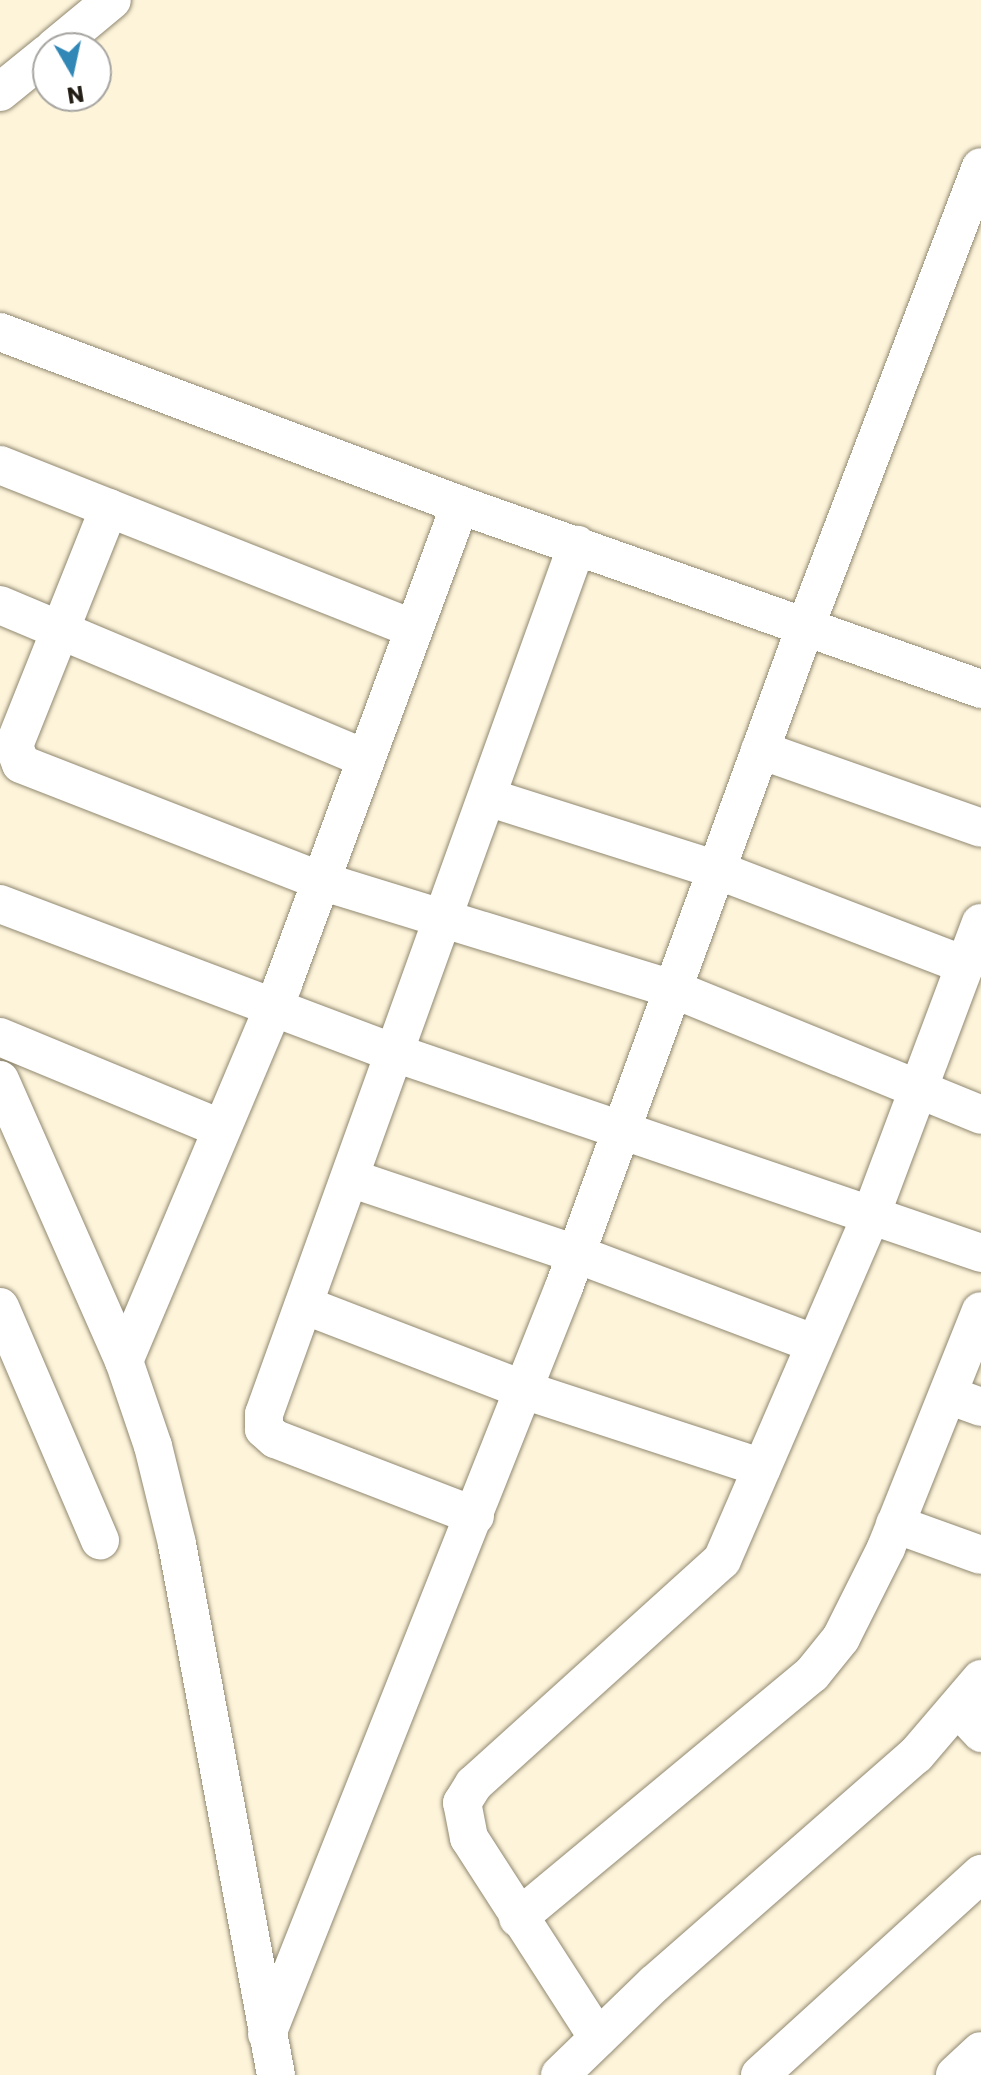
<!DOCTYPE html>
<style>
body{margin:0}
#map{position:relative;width:981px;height:2075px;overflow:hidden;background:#fdf4da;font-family:Poppins,sans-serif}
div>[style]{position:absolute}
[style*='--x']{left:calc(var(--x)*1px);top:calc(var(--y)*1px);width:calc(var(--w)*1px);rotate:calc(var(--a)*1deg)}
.roads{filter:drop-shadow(0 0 2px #918871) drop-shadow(0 0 2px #918871)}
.minor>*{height:38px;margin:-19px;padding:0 19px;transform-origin:19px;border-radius:19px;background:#fff}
span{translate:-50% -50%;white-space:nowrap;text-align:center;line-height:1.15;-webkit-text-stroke:8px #fff;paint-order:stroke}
.north{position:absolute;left:32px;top:32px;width:80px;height:80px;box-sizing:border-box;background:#fff;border:2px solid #a7a5a1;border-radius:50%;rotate:171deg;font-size:22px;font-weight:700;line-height:32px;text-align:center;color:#221e15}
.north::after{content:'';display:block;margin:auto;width:28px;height:36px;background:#3188b6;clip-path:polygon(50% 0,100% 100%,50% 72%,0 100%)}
</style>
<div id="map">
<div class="roads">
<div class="minor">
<i style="--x:54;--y:48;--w:75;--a:-39.6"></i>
<i style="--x:0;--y:92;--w:62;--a:-39.1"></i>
<i style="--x:0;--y:332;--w:491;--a:20.6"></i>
<i style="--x:460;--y:505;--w:553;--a:19.45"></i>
<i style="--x:0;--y:465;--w:445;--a:21.6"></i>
<i style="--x:109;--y:508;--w:256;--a:111.8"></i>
<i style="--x:14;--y:746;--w:19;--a:69"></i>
<i style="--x:21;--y:764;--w:322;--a:21.3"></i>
<i style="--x:321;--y:881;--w:368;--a:17.1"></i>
<i style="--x:673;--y:989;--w:333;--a:22.2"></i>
<i style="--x:0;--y:605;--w:397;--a:22.8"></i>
<i style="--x:760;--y:750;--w:234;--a:19.4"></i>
<i style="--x:487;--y:797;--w:241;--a:17.6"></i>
<i style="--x:717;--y:870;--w:266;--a:21"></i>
<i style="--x:0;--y:904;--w:422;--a:20.7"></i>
<i style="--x:395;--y:1053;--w:619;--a:18.84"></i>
<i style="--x:0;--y:1037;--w:240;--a:22.5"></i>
<i style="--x:0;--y:1080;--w:307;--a:66.2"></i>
<i style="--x:124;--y:1361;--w:90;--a:71.2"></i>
<i style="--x:153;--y:1446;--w:101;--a:76.2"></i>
<i style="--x:177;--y:1544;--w:540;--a:79.44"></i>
<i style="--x:350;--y:1178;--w:238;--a:18.6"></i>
<i style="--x:576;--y:1254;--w:255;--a:20.6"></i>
<i style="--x:304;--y:1305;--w:236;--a:21.1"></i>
<i style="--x:524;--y:1390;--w:250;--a:18.1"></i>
<i style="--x:0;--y:1307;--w:254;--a:66.8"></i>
<i style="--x:124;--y:1361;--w:409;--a:-67.1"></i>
<i style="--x:283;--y:984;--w:511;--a:-69.72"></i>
<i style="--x:948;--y:1395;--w:35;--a:20"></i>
<i style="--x:475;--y:1516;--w:214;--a:-158.9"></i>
<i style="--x:275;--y:1439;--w:15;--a:-138"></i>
<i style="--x:264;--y:1429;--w:15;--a:-90"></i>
<i style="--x:264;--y:1414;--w:924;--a:-70.19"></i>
<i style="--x:895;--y:1524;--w:91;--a:19.8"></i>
<i style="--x:959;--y:1709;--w:33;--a:47"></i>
<i style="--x:518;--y:1918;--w:382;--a:-39.7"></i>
<i style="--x:812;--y:1674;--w:46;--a:-51.1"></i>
<i style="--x:841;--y:1638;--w:101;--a:-63.4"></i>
<i style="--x:886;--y:1548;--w:255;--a:-68.2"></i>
<i style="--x:267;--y:2034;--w:804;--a:-68.32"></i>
<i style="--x:564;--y:1287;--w:705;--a:-69.92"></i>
<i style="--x:806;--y:625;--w:490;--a:-69.1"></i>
<i style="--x:598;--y:2038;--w:238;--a:-122.8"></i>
<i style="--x:469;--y:1838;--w:36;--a:-101"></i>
<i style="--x:462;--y:1803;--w:22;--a:-58"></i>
<i style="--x:474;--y:1784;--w:334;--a:-42.1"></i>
<i style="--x:722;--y:1560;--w:376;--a:-66.6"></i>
<i style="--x:871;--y:1215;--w:312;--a:-69.4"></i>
<i style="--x:560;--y:2075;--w:131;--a:-44.1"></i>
<i style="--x:654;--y:1984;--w:348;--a:-41.2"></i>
<i style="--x:916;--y:1755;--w:100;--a:-49.5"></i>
<i style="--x:760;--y:2075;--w:299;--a:-42.3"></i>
<i style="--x:955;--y:2075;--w:35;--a:-43"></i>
</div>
</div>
<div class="north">N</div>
</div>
